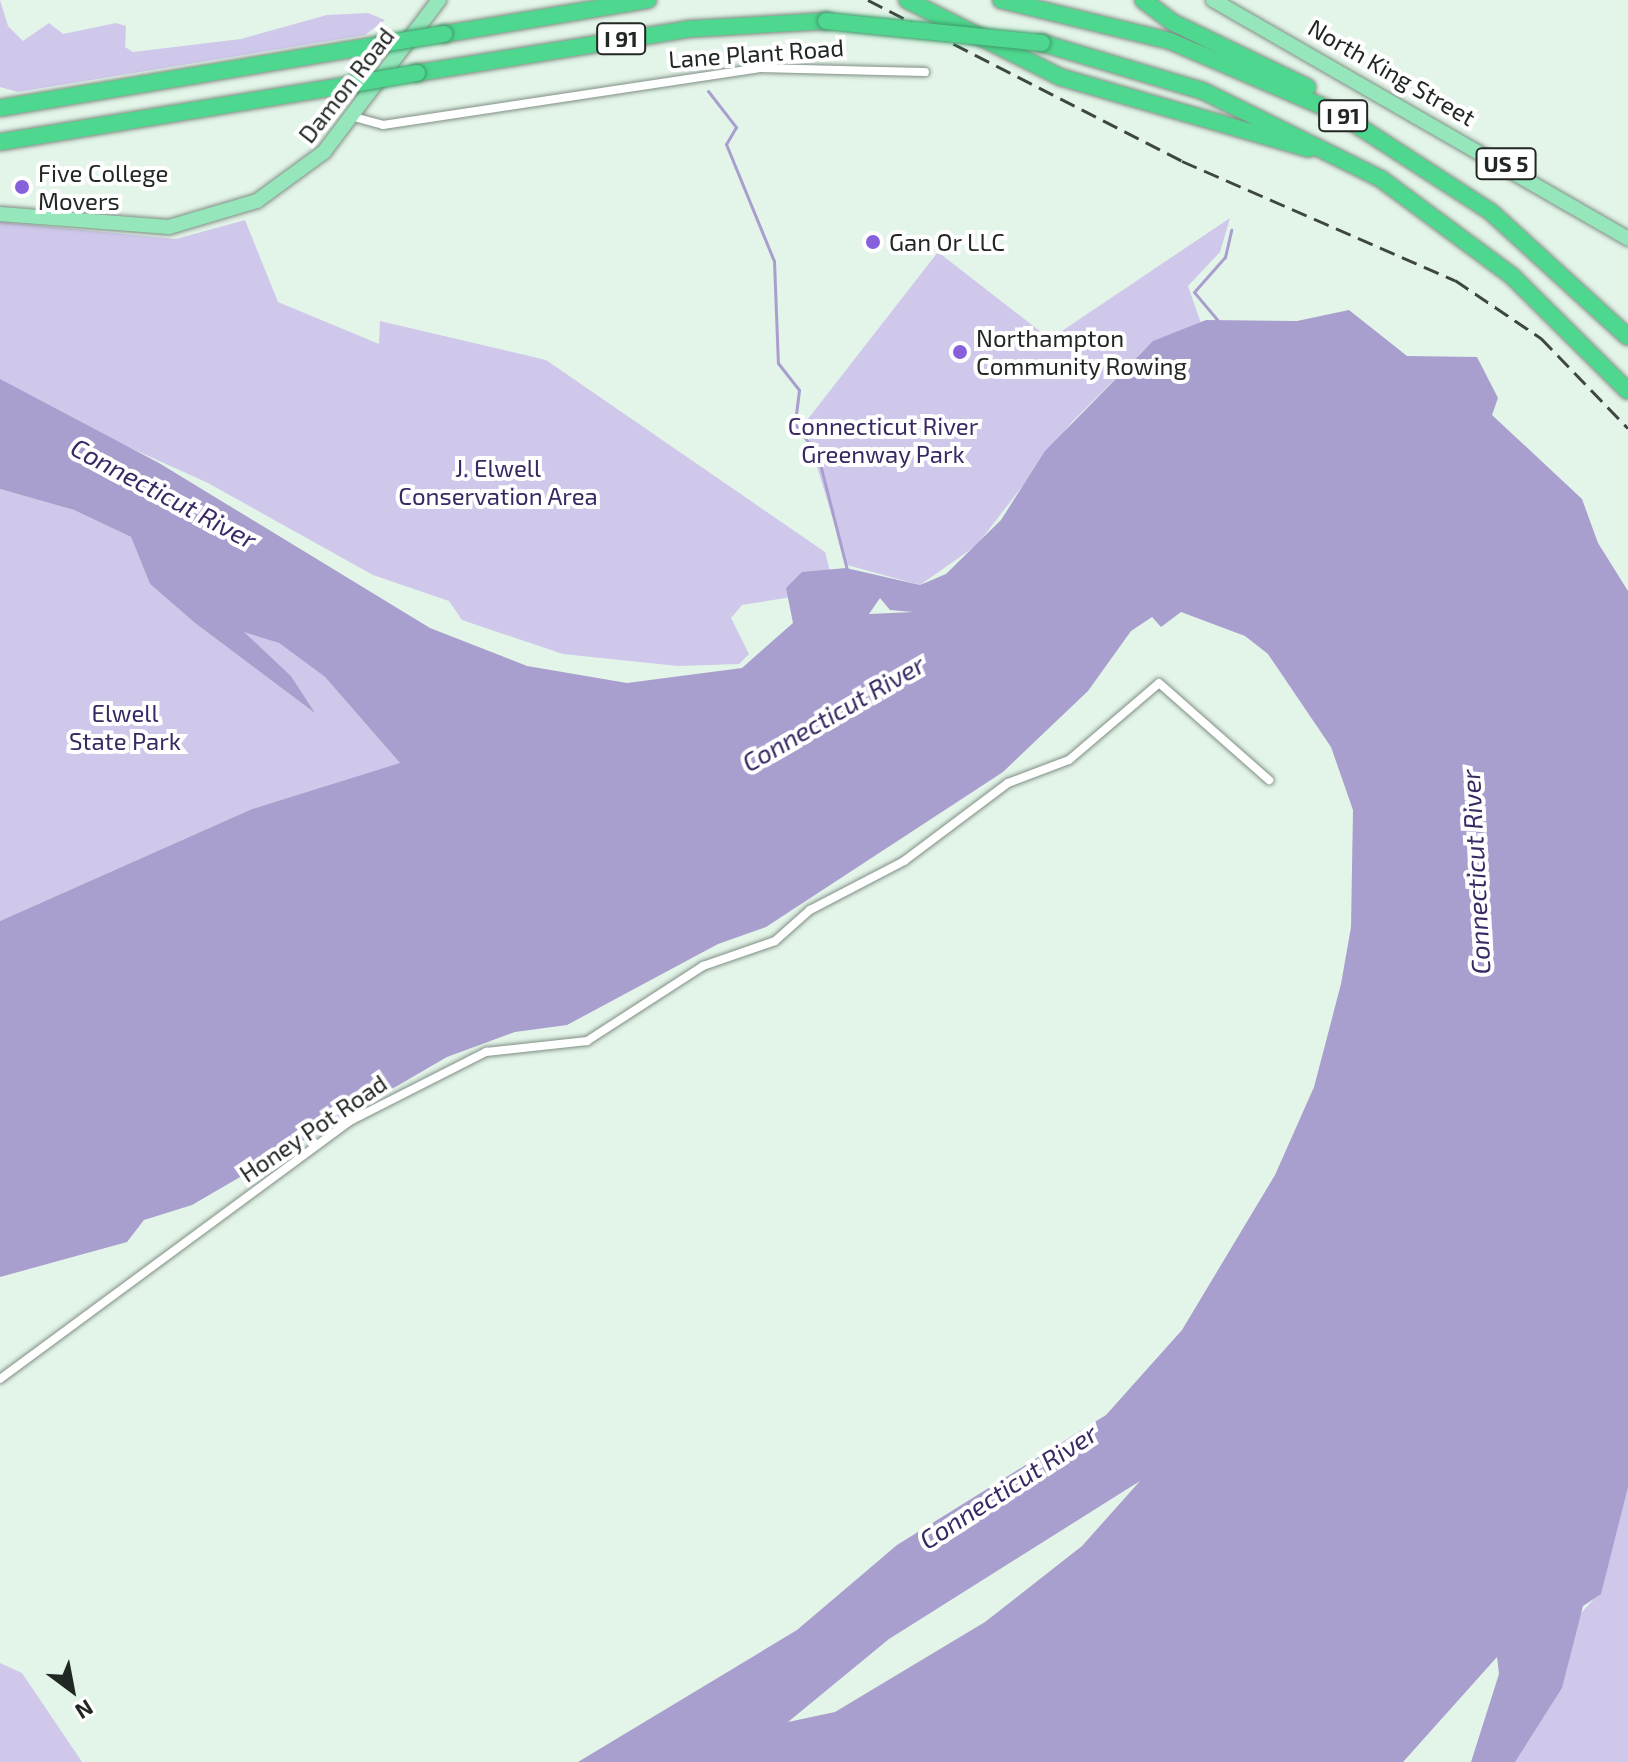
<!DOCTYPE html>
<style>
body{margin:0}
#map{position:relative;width:1628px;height:1762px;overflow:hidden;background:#e3f4e8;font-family:"Exo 2",sans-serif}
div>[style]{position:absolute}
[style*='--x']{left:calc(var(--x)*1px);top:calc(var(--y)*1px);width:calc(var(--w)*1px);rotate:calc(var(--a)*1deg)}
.green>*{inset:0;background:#cfc8eb}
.water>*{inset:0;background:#a99fce}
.pier>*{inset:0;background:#e3f4e8}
.stream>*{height:3px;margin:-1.5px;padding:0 1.5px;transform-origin:1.5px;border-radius:1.5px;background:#a99fce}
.roads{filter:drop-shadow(0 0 2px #808f85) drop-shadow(0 0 2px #808f85)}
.minor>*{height:8px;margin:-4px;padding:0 4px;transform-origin:4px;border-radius:4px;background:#fff}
.primary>*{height:14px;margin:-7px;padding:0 7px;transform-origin:7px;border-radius:7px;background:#95e7bb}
.motorway>*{height:16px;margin:-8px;padding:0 8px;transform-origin:8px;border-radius:8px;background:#4ed78e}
.rail>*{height:3px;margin-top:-1.5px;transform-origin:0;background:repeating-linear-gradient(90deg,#3e4641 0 16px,transparent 0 24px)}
.bridges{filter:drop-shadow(0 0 2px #3e9969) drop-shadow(0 0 2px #3e9969)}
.motorway-bridge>*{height:16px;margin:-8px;padding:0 8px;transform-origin:8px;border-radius:8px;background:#4ed78e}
.dots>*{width:22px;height:22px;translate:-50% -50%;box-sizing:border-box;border:4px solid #fff;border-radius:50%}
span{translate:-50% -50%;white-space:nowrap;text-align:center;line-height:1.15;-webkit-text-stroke:8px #fff;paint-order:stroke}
.shield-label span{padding:2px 6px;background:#fff;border:2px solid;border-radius:6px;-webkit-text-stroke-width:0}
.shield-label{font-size:22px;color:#212723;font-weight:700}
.street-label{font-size:24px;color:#212723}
.poi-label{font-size:24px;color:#212723}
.left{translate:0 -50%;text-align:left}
.park-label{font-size:24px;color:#392861}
.water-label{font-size:26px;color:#3a2963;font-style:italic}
.north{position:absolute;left:32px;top:1650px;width:80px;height:80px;-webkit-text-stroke:6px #fff;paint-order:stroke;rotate:148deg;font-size:22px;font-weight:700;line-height:32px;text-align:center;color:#212723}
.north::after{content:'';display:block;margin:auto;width:28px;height:36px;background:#212723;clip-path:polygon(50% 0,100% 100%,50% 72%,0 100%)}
</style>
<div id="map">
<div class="green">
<i style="clip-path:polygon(0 0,8px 26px,23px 41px,49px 23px,63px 34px,116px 23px,126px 26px,125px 47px,133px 52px,241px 39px,327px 15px,368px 13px,385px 20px,365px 35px,18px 92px,0 87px)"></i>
<i style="clip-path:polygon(1230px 218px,1220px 252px,1188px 286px,1202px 326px,1145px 349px,1071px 423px,977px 545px,920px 585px,847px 565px,804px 424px,938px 252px,1050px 339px)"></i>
<i style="clip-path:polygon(245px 220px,278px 302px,379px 344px,380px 321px,546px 360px,825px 552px,835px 590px,742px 605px,731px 618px,749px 654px,739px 664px,678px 666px,563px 654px,462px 620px,449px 601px,373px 575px,208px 483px,0 389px,0 222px,176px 239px)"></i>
<i style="clip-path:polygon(0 489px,74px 510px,131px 537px,150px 584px,195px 623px,313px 711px,291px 676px,242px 631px,279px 643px,325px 677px,401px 764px,252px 809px,0 921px)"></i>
<i style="clip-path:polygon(1628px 1436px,1628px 1762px,1508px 1762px,1560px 1636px,1593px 1600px)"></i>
<i style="clip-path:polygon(0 1663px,22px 1673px,82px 1762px,0 1762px)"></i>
</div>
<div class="water">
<i style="clip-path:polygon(evenodd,1349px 310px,1407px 356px,1477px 357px,1498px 398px,1492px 415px,1582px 499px,1598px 543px,1628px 591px,1628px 1487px,1601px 1594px,1583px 1606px,1562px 1688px,1515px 1762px,1471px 1762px,1499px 1674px,1497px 1657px,1403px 1762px,578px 1762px,797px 1630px,897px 1545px,1106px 1415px,1182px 1330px,1275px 1175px,1314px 1087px,1341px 984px,1351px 927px,1353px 810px,1331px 747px,1268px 654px,1245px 636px,1181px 612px,1161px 627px,1152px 617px,1131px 631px,1088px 691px,1003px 772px,766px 927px,718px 944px,567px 1025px,515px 1032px,447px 1057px,192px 1205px,144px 1220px,127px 1242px,0 1277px,0 921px,252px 809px,400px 763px,325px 677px,279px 643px,244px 632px,291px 676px,315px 713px,195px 623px,150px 584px,131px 537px,74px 510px,0 489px,0 379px,159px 463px,430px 628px,527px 666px,627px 683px,742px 668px,793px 623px,786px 588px,802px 572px,846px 568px,920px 585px,946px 574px,1001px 520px,1045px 451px,1153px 341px,1206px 320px,1297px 321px,1349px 310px,1140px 1481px,1082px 1546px,985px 1622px,835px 1712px,788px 1722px,889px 1639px,1140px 1481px)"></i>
</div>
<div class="pier">
<i style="clip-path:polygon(880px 598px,890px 610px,913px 612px,869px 614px)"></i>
</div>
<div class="stream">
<i style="--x:708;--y:91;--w:46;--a:52.1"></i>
<i style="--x:736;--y:127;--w:20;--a:120"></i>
<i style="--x:726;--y:144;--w:126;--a:67.7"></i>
<i style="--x:774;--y:261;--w:102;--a:87.8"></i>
<i style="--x:778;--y:363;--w:34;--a:52"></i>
<i style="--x:799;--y:390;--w:34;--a:97"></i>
<i style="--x:795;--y:424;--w:39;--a:54"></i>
<i style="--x:818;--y:456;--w:118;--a:75.7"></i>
<i style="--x:1220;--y:323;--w:40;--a:-130"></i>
<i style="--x:1194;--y:292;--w:47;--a:-48.5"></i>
<i style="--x:1225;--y:257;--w:28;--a:-77"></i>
</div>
<div class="roads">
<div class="minor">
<i style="--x:354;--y:117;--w:30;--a:15"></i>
<i style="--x:383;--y:125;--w:380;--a:-8.6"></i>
<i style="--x:759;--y:68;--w:166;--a:1.4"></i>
<i style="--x:0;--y:1379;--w:435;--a:-36.4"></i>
<i style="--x:350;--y:1121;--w:153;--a:-26.9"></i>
<i style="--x:486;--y:1052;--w:102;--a:-6.2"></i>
<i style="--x:587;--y:1041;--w:138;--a:-32.9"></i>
<i style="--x:703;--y:966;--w:76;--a:-19.1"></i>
<i style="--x:775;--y:941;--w:47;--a:-41.5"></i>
<i style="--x:810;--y:910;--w:106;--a:-27.5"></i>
<i style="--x:904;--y:861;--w:130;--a:-36.9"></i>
<i style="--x:1008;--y:783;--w:65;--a:-20.7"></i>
<i style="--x:1069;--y:760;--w:118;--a:-40.5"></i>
<i style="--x:1159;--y:683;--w:147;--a:41.4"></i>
</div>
<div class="primary">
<i style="--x:1213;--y:0;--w:479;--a:29.9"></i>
<i style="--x:0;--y:214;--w:169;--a:4.4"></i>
<i style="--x:169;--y:227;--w:92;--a:-16.5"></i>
<i style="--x:257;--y:201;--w:83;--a:-36.2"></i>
<i style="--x:324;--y:152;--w:191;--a:-52.9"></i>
</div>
<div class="motorway">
<i style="--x:907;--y:0;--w:171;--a:26.7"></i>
<i style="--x:1060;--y:77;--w:259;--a:16.1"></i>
<i style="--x:1001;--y:0;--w:174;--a:13.6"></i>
<i style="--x:1170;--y:41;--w:183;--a:23.2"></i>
<i style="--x:1338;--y:113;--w:182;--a:32.9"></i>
<i style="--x:1491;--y:212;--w:185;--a:42.4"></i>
<i style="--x:1143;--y:0;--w:39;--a:37"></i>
<i style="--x:1174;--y:23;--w:148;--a:25.7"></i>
<i style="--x:444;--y:34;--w:207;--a:-9.5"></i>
<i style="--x:1042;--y:43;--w:168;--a:16.6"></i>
<i style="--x:1203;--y:91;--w:199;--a:26.3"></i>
<i style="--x:1381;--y:179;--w:163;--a:36.5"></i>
<i style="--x:1512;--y:276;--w:163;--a:44.8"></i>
<i style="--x:417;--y:73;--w:275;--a:-9.2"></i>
<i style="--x:688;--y:29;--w:138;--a:-3.3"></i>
<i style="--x:0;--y:108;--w:387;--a:-9.5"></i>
<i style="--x:0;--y:142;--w:358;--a:-9.3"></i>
</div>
</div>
<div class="rail">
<i style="--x:868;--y:0;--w:353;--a:27.1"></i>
<i style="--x:1182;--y:161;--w:298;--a:23.6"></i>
<i style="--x:1455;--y:280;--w:104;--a:34"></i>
<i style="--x:1541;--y:338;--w:125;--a:46"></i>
</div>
<div class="bridges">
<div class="motorway-bridge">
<i style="--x:826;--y:21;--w:217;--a:5.8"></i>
<i style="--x:382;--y:44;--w:63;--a:-9.2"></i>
<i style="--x:353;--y:84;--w:65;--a:-9.8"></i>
</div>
</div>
<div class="dots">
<i style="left:22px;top:187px;background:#8661db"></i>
<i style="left:873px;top:242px;background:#8661db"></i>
<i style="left:960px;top:352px;background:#8661db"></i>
</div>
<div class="shield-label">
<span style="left:621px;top:39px">I 91</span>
<span style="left:1343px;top:116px">I 91</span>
<span style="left:1506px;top:164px">US 5</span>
</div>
<div class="street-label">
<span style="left:756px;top:53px;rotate:-4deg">Lane Plant Road</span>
<span style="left:1392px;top:72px;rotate:30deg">North King Street</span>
<span style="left:346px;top:85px;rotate:-52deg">Damon Road</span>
<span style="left:313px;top:1128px;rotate:-34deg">Honey Pot Road</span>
</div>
<div class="poi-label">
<span class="left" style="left:38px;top:187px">Five College<br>Movers</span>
<span class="left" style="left:889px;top:242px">Gan Or LLC</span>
<span class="left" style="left:976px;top:352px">Northampton<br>Community Rowing</span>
</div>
<div class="park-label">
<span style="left:883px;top:440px">Connecticut River<br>Greenway Park</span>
<span style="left:498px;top:482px">J. Elwell<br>Conservation Area</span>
<span style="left:125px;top:727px">Elwell<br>State Park</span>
</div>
<div class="water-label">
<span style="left:164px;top:493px;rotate:28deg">Connecticut River</span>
<span style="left:833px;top:713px;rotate:-30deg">Connecticut River</span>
<span style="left:1475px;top:872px;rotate:-93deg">Connecticut River</span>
<span style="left:1008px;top:1486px;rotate:-33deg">Connecticut River</span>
</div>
<div class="north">N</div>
</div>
